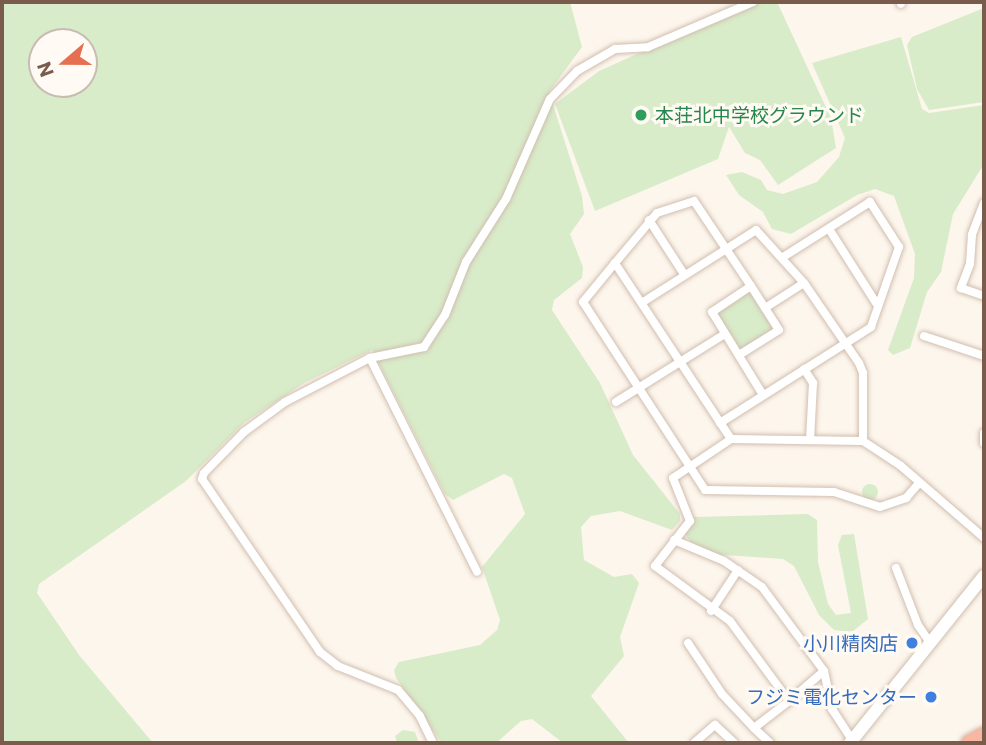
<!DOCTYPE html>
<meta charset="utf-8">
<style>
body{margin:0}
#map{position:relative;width:986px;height:745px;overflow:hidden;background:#fdf6ec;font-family:Commissioner,"Noto Sans JP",sans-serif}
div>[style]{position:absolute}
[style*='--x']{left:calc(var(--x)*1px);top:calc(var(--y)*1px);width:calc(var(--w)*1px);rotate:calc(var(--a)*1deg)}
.green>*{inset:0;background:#d8ecc9;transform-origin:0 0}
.round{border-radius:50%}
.roads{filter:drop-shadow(0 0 2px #d1beb0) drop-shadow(0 0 2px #d1beb0)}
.street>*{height:8px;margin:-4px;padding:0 4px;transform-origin:4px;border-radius:4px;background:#fff}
.secondary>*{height:12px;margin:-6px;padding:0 6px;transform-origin:6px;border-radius:6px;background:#fff}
.highway>*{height:16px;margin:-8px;padding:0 8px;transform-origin:8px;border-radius:8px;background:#f7b7a3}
.dots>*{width:19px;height:19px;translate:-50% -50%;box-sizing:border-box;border:4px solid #fffaf3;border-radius:50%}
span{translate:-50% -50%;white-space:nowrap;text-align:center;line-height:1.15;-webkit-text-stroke:6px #fffaf3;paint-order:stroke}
.leisure-label{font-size:19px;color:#27864d}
.left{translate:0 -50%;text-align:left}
.shop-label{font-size:19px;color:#366cbe}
.right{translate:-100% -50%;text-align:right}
.frame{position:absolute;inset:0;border:4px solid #7a5c4d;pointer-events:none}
.north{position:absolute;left:28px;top:28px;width:70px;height:70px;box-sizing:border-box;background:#fffaf3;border:2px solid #cabbb1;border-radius:50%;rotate:250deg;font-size:19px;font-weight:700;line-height:28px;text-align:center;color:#7a5c4d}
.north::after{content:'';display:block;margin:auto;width:24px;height:32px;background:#e76f51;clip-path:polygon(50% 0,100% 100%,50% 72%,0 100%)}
</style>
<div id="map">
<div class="green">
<i style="clip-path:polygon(evenodd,2px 2px,570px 2px,582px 47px,549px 92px,582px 196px,584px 214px,570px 234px,583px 267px,582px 278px,554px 300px,552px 310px,600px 383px,633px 455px,680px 514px,680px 521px,672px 530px,620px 511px,591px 516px,581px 527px,584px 560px,614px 577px,632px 574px,639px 583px,620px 637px,624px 656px,591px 696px,629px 743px,563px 743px,532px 719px,521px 721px,496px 743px,442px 743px,396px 678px,394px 670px,399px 662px,480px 645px,497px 630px,500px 620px,482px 567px,525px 514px,512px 478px,504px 474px,453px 500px,445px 494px,372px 350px,304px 383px,245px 422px,186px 481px,39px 584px,37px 593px,79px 655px,153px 743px,2px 743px,2px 2px,42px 42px,84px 42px,84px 84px,42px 84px,42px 42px)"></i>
<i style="clip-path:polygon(753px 2px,777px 2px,831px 118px,836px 148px,778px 185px,760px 160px,745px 153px,729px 127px,718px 159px,595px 211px,555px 104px,599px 71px)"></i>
<i style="clip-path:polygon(984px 8px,984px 102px,929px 110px,917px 89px,907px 45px,912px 37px)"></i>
<i style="clip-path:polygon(901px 37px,922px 109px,929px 113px,984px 105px,984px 164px,953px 214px,941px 272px,927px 292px,910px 348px,893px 355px,888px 350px,914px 278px,915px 254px,894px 196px,875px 189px,857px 195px,791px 234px,772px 229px,763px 212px,739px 195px,726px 175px,742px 172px,761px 180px,767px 190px,783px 194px,817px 182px,839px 157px,845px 138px,812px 63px)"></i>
<i style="left:751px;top:286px;width:52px;height:47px;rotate:58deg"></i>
<i class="round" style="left:862px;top:484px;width:16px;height:16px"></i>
<i style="clip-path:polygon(808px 514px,817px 520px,818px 562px,828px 604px,836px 615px,851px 613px,838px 545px,842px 535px,854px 534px,868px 619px,852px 632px,834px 630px,819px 615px,794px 566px,783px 559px,711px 554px,693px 545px,685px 534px,694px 517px)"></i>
<i style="clip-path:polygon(403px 730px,415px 732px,419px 743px,397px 743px,395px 736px)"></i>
</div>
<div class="roads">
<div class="street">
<i style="--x:900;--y:2;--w:2;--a:63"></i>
<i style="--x:984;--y:203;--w:34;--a:111"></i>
<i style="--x:972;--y:235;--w:29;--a:94"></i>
<i style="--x:970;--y:264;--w:26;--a:111"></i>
<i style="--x:961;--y:288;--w:24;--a:19"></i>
<i style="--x:649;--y:220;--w:64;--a:57.1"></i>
<i style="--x:829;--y:229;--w:91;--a:57.5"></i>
<i style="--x:615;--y:263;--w:50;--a:129.4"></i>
<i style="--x:583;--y:302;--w:224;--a:57"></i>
<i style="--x:705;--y:490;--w:129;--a:0.9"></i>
<i style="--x:834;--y:492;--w:48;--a:18.1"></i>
<i style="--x:880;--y:507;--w:28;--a:-19"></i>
<i style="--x:906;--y:498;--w:20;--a:-49"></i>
<i style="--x:643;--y:302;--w:134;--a:-32.5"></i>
<i style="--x:756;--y:230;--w:72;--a:47.8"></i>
<i style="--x:804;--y:283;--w:97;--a:55.5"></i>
<i style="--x:859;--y:363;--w:11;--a:68"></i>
<i style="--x:863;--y:373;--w:68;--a:90"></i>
<i style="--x:765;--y:308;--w:46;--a:-32.7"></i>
<i style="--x:924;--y:336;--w:63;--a:18.4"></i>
<i style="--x:739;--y:355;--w:47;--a:-32"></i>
<i style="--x:779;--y:330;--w:52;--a:-122.5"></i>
<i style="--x:370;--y:358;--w:239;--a:63.4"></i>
<i style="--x:804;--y:369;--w:17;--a:57"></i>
<i style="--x:813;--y:383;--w:57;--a:93"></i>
<i style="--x:616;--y:402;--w:128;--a:-32"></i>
<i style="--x:720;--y:423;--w:179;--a:-32.4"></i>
<i style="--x:871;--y:327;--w:85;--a:-70.7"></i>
<i style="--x:899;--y:247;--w:54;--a:-122.8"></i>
<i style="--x:870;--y:202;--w:103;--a:147.7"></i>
<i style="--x:984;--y:433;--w:10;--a:90"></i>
<i style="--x:731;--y:439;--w:211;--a:-123.4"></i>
<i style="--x:615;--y:263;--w:65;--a:-50"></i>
<i style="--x:657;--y:213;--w:39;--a:-18"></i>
<i style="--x:694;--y:201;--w:102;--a:56.2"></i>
<i style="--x:751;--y:286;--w:47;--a:146.3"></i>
<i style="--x:712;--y:312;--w:97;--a:58.4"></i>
<i style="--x:674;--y:540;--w:54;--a:22.8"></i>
<i style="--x:724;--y:561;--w:46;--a:34.4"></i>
<i style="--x:762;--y:587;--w:104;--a:53.6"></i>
<i style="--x:824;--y:671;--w:39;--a:78"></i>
<i style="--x:832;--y:709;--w:38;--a:57"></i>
<i style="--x:896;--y:568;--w:61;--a:68.9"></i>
<i style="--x:918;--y:625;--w:23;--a:56"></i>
<i style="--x:711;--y:611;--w:49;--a:-56.6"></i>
<i style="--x:688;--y:643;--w:61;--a:56.3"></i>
<i style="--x:722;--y:694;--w:47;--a:46.7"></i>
<i style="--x:789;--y:701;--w:46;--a:-40.6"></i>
<i style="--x:433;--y:743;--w:30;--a:-116"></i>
<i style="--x:420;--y:716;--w:34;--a:-130"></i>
<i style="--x:398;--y:690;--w:65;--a:-158.2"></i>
<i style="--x:338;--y:666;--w:23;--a:-142"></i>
<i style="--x:320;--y:652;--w:209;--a:-124.3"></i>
<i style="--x:202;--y:479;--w:6;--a:-72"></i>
<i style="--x:204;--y:473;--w:57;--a:-45.7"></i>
<i style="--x:244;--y:432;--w:51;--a:-36.2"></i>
<i style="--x:285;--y:402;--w:96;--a:-27.4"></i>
<i style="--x:370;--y:358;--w:55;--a:-11.5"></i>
<i style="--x:424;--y:347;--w:38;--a:-57"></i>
<i style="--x:445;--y:315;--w:57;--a:-68.4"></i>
<i style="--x:466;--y:262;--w:75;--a:-57.6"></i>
<i style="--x:506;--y:199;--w:109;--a:-66.3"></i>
<i style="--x:550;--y:99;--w:39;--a:-46"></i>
<i style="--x:577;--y:71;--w:44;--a:-30.1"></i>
<i style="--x:615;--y:49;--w:33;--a:-3"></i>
<i style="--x:648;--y:47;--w:114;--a:-23.2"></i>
<i style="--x:694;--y:743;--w:28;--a:-41"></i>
<i style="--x:715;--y:725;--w:26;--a:43"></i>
<i style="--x:770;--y:743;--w:22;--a:-137"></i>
<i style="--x:754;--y:728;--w:44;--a:-37.6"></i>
<i style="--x:789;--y:701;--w:99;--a:-126.4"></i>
<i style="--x:730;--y:621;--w:93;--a:-143.7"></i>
<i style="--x:655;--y:566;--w:57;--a:-52.1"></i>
<i style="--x:690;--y:521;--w:46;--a:-111.6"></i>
<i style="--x:673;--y:478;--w:70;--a:-33.9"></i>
<i style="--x:731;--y:439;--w:132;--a:0.9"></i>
<i style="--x:863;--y:441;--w:45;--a:33.3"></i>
<i style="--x:901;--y:466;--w:110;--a:40.9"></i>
</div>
<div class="secondary">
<i style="--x:850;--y:743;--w:214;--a:-51.3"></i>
</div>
<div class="highway">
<i style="--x:969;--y:743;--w:17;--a:-28"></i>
</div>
</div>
<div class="dots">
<i style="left:641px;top:115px;background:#2e9e5b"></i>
<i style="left:912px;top:643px;background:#3f7fe0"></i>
<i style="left:931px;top:697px;background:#3f7fe0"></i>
</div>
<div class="leisure-label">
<span class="left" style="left:655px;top:115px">本荘北中学校グラウンド</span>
</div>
<div class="shop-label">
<span class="right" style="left:898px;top:643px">小川精肉店</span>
<span class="right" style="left:917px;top:697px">フジミ電化センター</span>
</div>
<div class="frame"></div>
<div class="north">N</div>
</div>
